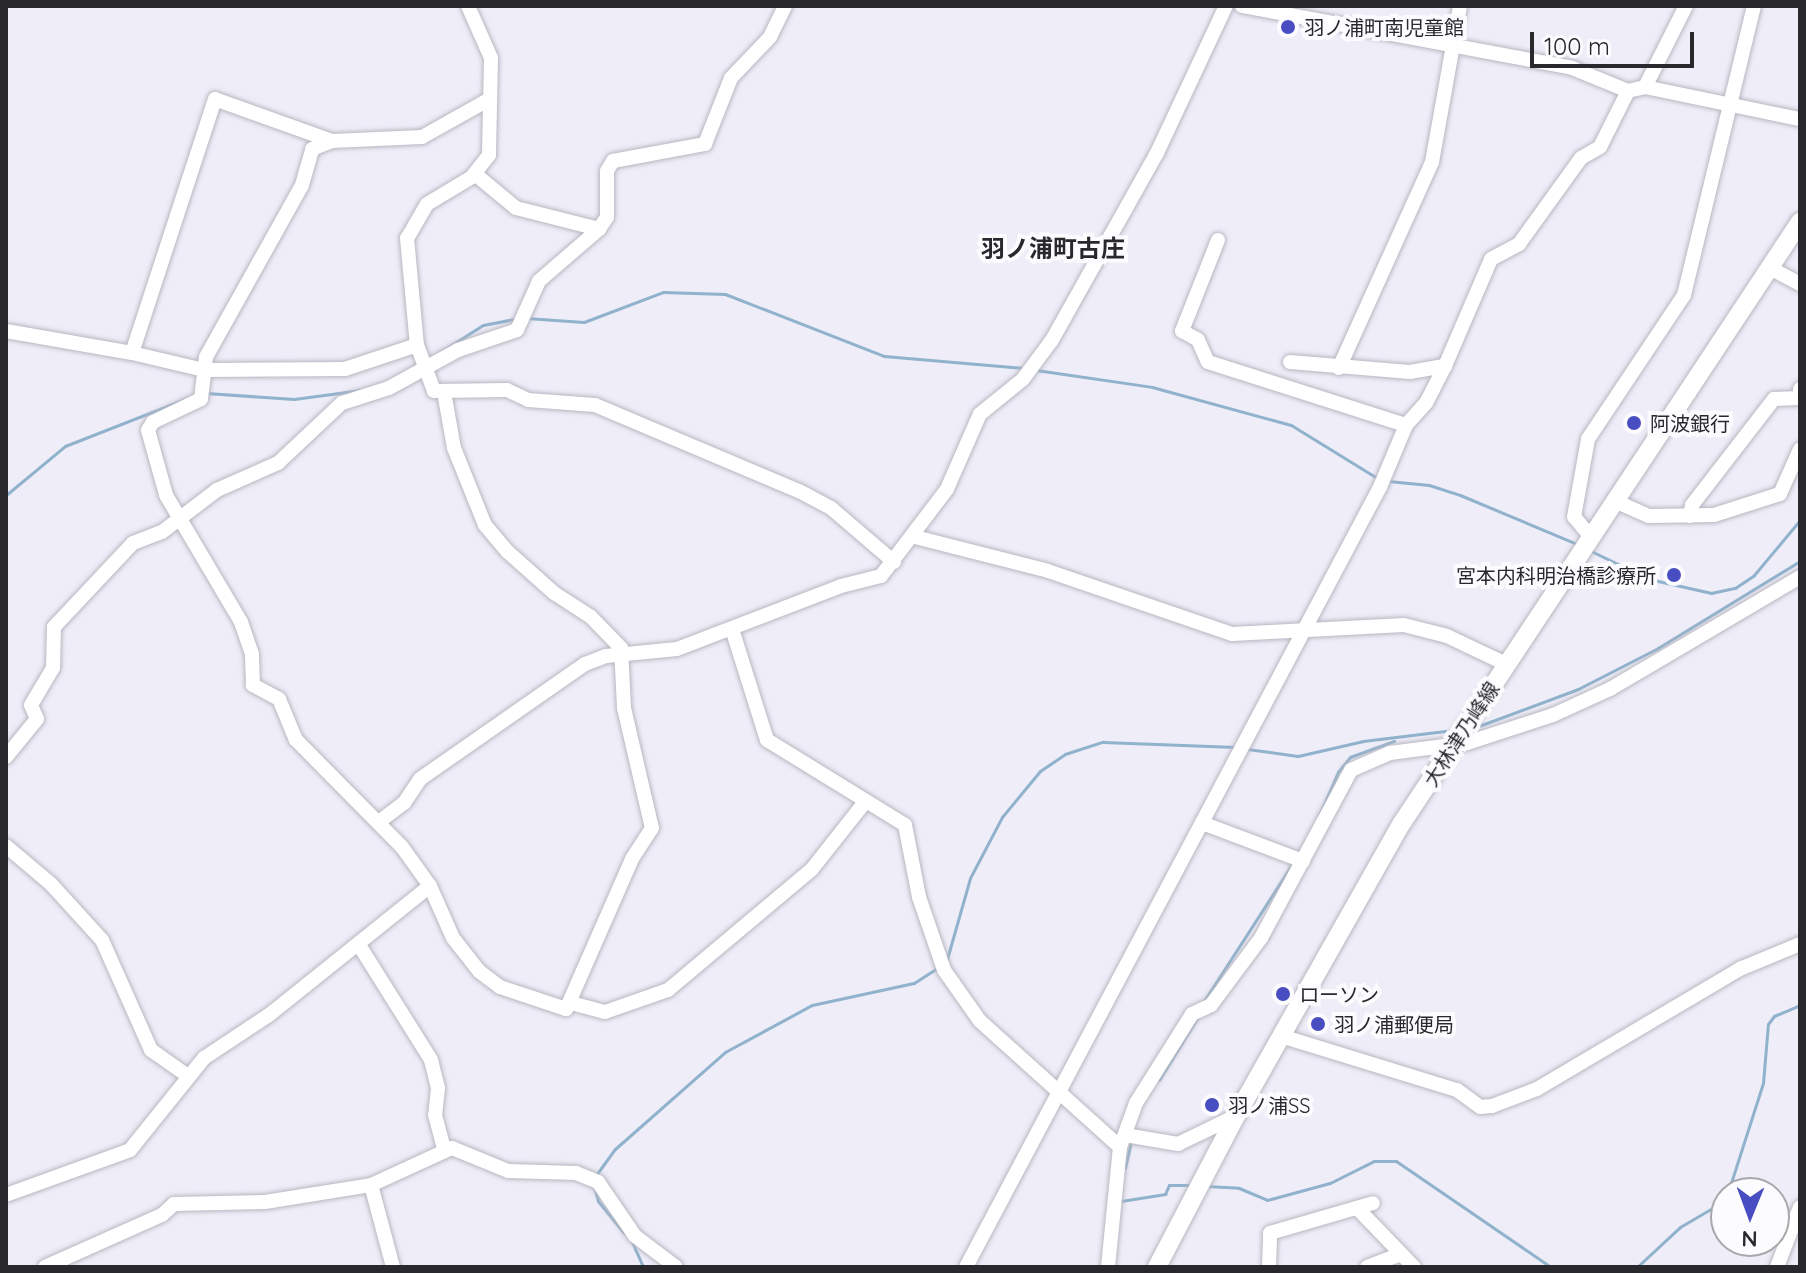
<!DOCTYPE html>
<meta charset="utf-8">
<style>
body{margin:0}
#map{position:relative;width:1806px;height:1273px;overflow:hidden;background:#eeedf8;font-family:Quicksand,"Noto Sans JP",sans-serif}
div>[style]{position:absolute}
[style*='--x']{left:calc(var(--x)*1px);top:calc(var(--y)*1px);width:calc(var(--w)*1px);rotate:calc(var(--a)*1deg)}
.stream>*{height:3px;margin:-1.5px;padding:0 1.5px;transform-origin:1.5px;border-radius:1.5px;background:#90b2cc}
.roads{filter:drop-shadow(0 0 2px #b8b7c1) drop-shadow(0 0 2px #b8b7c1)}
.minor>*{height:14px;margin:-7px;padding:0 7px;transform-origin:7px;border-radius:7px;background:#fff}
.major>*{height:18px;margin:-9px;padding:0 9px;transform-origin:9px;border-radius:9px;background:#fff}
.dots>*{width:22px;height:22px;translate:-50% -50%;box-sizing:border-box;border:4px solid #fcfbfe;border-radius:50%}
span{translate:-50% -50%;white-space:nowrap;text-align:center;line-height:1.15;-webkit-text-stroke:8px #fcfbfe;paint-order:stroke}
.poi-label{font-size:20px;color:#29292d}
.left{translate:0 -50%;text-align:left}
.right{translate:-100% -50%;text-align:right}
.street-label{font-size:20px;color:#29292d}
.quarter-label{font-size:24px;color:#29292d;font-weight:700}
.frame{position:absolute;inset:0;border:8px solid #29292d;pointer-events:none}
.north{position:absolute;left:1710px;top:1177px;width:80px;height:80px;box-sizing:border-box;background:#fcfbfe;border:2px solid #a8a7aa;border-radius:50%;rotate:181deg;font-size:22px;font-weight:700;line-height:32px;text-align:center;color:#29292d}
.north::after{content:'';display:block;margin:auto;width:28px;height:36px;background:#484dc2;clip-path:polygon(50% 0,100% 100%,50% 72%,0 100%)}
.scale{position:absolute;left:1530px;top:32px;width:164px;height:36px;box-sizing:border-box;border:4px solid #29292d;border-top:0;padding-left:10px;font-size:24px;line-height:28px;white-space:nowrap;color:#29292d;-webkit-text-stroke:6px #fcfbfe;paint-order:stroke}
</style>
<div id="map">
<div class="stream">
<i style="--x:526;--y:318;--w:58;--a:3.9"></i>
<i style="--x:584;--y:322;--w:85;--a:-20.8"></i>
<i style="--x:663;--y:292;--w:62;--a:1.8"></i>
<i style="--x:725;--y:294;--w:171;--a:21.3"></i>
<i style="--x:884;--y:356;--w:141;--a:4.9"></i>
<i style="--x:439;--y:353;--w:52;--a:-32.5"></i>
<i style="--x:483;--y:325;--w:37;--a:-11"></i>
<i style="--x:1036;--y:370;--w:117;--a:8.3"></i>
<i style="--x:1152;--y:387;--w:144;--a:15.3"></i>
<i style="--x:1291;--y:425;--w:101;--a:31.6"></i>
<i style="--x:206;--y:393;--w:88;--a:3.9"></i>
<i style="--x:294;--y:399;--w:68;--a:-7.7"></i>
<i style="--x:1388;--y:481;--w:41;--a:5.6"></i>
<i style="--x:1429;--y:485;--w:33;--a:18"></i>
<i style="--x:1460;--y:495;--w:127;--a:22.7"></i>
<i style="--x:6;--y:495;--w:77;--a:-39.7"></i>
<i style="--x:65;--y:446;--w:143;--a:-21.4"></i>
<i style="--x:1591;--y:551;--w:64;--a:25.8"></i>
<i style="--x:1649;--y:579;--w:64;--a:12.7"></i>
<i style="--x:1711;--y:593;--w:25;--a:-12"></i>
<i style="--x:1735;--y:588;--w:23;--a:-34"></i>
<i style="--x:1754;--y:575;--w:72;--a:-50.1"></i>
<i style="--x:1476;--y:727;--w:109;--a:-20.4"></i>
<i style="--x:1578;--y:689;--w:90;--a:-27.1"></i>
<i style="--x:1658;--y:648;--w:167;--a:-31.5"></i>
<i style="--x:1247;--y:749;--w:51;--a:7.8"></i>
<i style="--x:1298;--y:756;--w:67;--a:-13"></i>
<i style="--x:1363;--y:741;--w:91;--a:-7"></i>
<i style="--x:1318;--y:818;--w:50;--a:-66.5"></i>
<i style="--x:1338;--y:772;--w:19;--a:-51"></i>
<i style="--x:1350;--y:757;--w:47;--a:-20"></i>
<i style="--x:947;--y:959;--w:84;--a:-74.1"></i>
<i style="--x:970;--y:878;--w:69;--a:-62.3"></i>
<i style="--x:1002;--y:817;--w:60;--a:-50.4"></i>
<i style="--x:1040;--y:771;--w:30;--a:-34"></i>
<i style="--x:1065;--y:754;--w:40;--a:-18"></i>
<i style="--x:1103;--y:742;--w:133;--a:2.2"></i>
<i style="--x:1202;--y:1004;--w:168;--a:-57.2"></i>
<i style="--x:1159;--y:1080;--w:76;--a:-58.4"></i>
<i style="--x:1125;--y:1168;--w:28;--a:-77"></i>
<i style="--x:596;--y:1175;--w:32;--a:-54"></i>
<i style="--x:615;--y:1149;--w:147;--a:-41.4"></i>
<i style="--x:725;--y:1052;--w:99;--a:-28.4"></i>
<i style="--x:812;--y:1005;--w:104;--a:-12.2"></i>
<i style="--x:914;--y:983;--w:30;--a:-33"></i>
<i style="--x:594;--y:1186;--w:16;--a:75"></i>
<i style="--x:598;--y:1201;--w:41;--a:50.9"></i>
<i style="--x:1206;--y:1186;--w:33;--a:3"></i>
<i style="--x:1239;--y:1188;--w:30;--a:23"></i>
<i style="--x:1267;--y:1200;--w:65;--a:-15.1"></i>
<i style="--x:1330;--y:1183;--w:49;--a:-26.6"></i>
<i style="--x:1374;--y:1161;--w:22;--a:0"></i>
<i style="--x:1396;--y:1161;--w:188;--a:34.4"></i>
<i style="--x:1121;--y:1201;--w:45;--a:-9"></i>
<i style="--x:1165;--y:1194;--w:10;--a:-66"></i>
<i style="--x:1169;--y:1185;--w:22;--a:0"></i>
<i style="--x:632;--y:1242;--w:27;--a:66"></i>
<i style="--x:1637;--y:1267;--w:59;--a:-42.9"></i>
<i style="--x:1680;--y:1227;--w:42;--a:-30.3"></i>
<i style="--x:1716;--y:1206;--w:21;--a:-53"></i>
<i style="--x:1729;--y:1189;--w:111;--a:-72.2"></i>
<i style="--x:1763;--y:1083;--w:59;--a:-85.2"></i>
<i style="--x:1768;--y:1024;--w:10;--a:-53"></i>
<i style="--x:1774;--y:1016;--w:28;--a:-23"></i>
</div>
<div class="roads">
<div class="minor">
<i style="--x:468;--y:6;--w:57;--a:66.1"></i>
<i style="--x:491;--y:58;--w:97;--a:91.2"></i>
<i style="--x:489;--y:155;--w:28;--a:128"></i>
<i style="--x:472;--y:177;--w:52;--a:149"></i>
<i style="--x:427;--y:204;--w:39;--a:120"></i>
<i style="--x:407;--y:238;--w:107;--a:84.7"></i>
<i style="--x:417;--y:345;--w:49;--a:69.7"></i>
<i style="--x:434;--y:391;--w:73;--a:-0.8"></i>
<i style="--x:507;--y:390;--w:23;--a:25"></i>
<i style="--x:528;--y:400;--w:67;--a:4.3"></i>
<i style="--x:595;--y:405;--w:221;--a:22.9"></i>
<i style="--x:799;--y:491;--w:36;--a:28"></i>
<i style="--x:831;--y:508;--w:83;--a:40.6"></i>
<i style="--x:1242;--y:6;--w:336;--a:10.6"></i>
<i style="--x:1572;--y:68;--w:61;--a:22.3"></i>
<i style="--x:1628;--y:91;--w:17;--a:-13"></i>
<i style="--x:1645;--y:87;--w:158;--a:11.7"></i>
<i style="--x:1645;--y:87;--w:91;--a:-63.2"></i>
<i style="--x:332;--y:141;--w:124;--a:-160.3"></i>
<i style="--x:215;--y:99;--w:267;--a:108.1"></i>
<i style="--x:132;--y:353;--w:74;--a:13.3"></i>
<i style="--x:204;--y:370;--w:141;--a:-0.4"></i>
<i style="--x:345;--y:369;--w:76;--a:-18.4"></i>
<i style="--x:475;--y:174;--w:53;--a:39.7"></i>
<i style="--x:516;--y:208;--w:86;--a:14.2"></i>
<i style="--x:599;--y:229;--w:14;--a:-56"></i>
<i style="--x:607;--y:217;--w:46;--a:-90"></i>
<i style="--x:607;--y:171;--w:12;--a:-59"></i>
<i style="--x:613;--y:161;--w:94;--a:-10.5"></i>
<i style="--x:705;--y:144;--w:71;--a:-68.5"></i>
<i style="--x:731;--y:78;--w:57;--a:-46.4"></i>
<i style="--x:770;--y:37;--w:34;--a:-64"></i>
<i style="--x:1218;--y:240;--w:98;--a:111.6"></i>
<i style="--x:1182;--y:331;--w:18;--a:29"></i>
<i style="--x:1198;--y:340;--w:24;--a:66"></i>
<i style="--x:1208;--y:362;--w:208;--a:17.7"></i>
<i style="--x:1406;--y:425;--w:30;--a:-48"></i>
<i style="--x:1426;--y:403;--w:42;--a:-62.8"></i>
<i style="--x:1445;--y:366;--w:116;--a:-66.7"></i>
<i style="--x:1491;--y:259;--w:32;--a:-28"></i>
<i style="--x:1519;--y:244;--w:106;--a:-54.2"></i>
<i style="--x:1581;--y:158;--w:22;--a:-30"></i>
<i style="--x:1600;--y:147;--w:63;--a:-63.4"></i>
<i style="--x:1770;--y:268;--w:34;--a:28"></i>
<i style="--x:6;--y:331;--w:128;--a:9.9"></i>
<i style="--x:1290;--y:362;--w:120;--a:4.8"></i>
<i style="--x:1410;--y:372;--w:36;--a:-10"></i>
<i style="--x:1339;--y:368;--w:226;--a:-65.7"></i>
<i style="--x:1432;--y:162;--w:158;--a:-79.8"></i>
<i style="--x:444;--y:392;--w:57;--a:79.9"></i>
<i style="--x:454;--y:448;--w:83;--a:68.1"></i>
<i style="--x:485;--y:525;--w:35;--a:50"></i>
<i style="--x:508;--y:552;--w:62;--a:41.7"></i>
<i style="--x:554;--y:593;--w:44;--a:33"></i>
<i style="--x:591;--y:617;--w:43;--a:45.9"></i>
<i style="--x:621;--y:648;--w:60;--a:87.1"></i>
<i style="--x:624;--y:708;--w:123;--a:76.9"></i>
<i style="--x:652;--y:828;--w:37;--a:123"></i>
<i style="--x:632;--y:859;--w:164;--a:113.7"></i>
<i style="--x:566;--y:1009;--w:70;--a:-161.6"></i>
<i style="--x:500;--y:987;--w:26;--a:-143"></i>
<i style="--x:479;--y:971;--w:42;--a:-128.2"></i>
<i style="--x:453;--y:938;--w:57;--a:-113.9"></i>
<i style="--x:430;--y:886;--w:48;--a:-125.7"></i>
<i style="--x:402;--y:847;--w:151;--a:-134.7"></i>
<i style="--x:296;--y:740;--w:44;--a:-112.5"></i>
<i style="--x:279;--y:699;--w:30;--a:-152"></i>
<i style="--x:253;--y:685;--w:31;--a:-92"></i>
<i style="--x:252;--y:654;--w:34;--a:-109"></i>
<i style="--x:241;--y:622;--w:147;--a:-120.6"></i>
<i style="--x:166;--y:495;--w:67;--a:-105.5"></i>
<i style="--x:148;--y:430;--w:9;--a:-58"></i>
<i style="--x:153;--y:422;--w:53;--a:-25.6"></i>
<i style="--x:201;--y:399;--w:42;--a:-83.2"></i>
<i style="--x:206;--y:357;--w:197;--a:-60.8"></i>
<i style="--x:302;--y:185;--w:37;--a:-74"></i>
<i style="--x:312;--y:149;--w:22;--a:-22"></i>
<i style="--x:332;--y:141;--w:90;--a:-2.5"></i>
<i style="--x:422;--y:137;--w:78;--a:-29.2"></i>
<i style="--x:1615;--y:501;--w:37;--a:24"></i>
<i style="--x:1649;--y:516;--w:65;--a:-0.9"></i>
<i style="--x:1714;--y:515;--w:69;--a:-17.7"></i>
<i style="--x:1780;--y:494;--w:49;--a:-66"></i>
<i style="--x:1690;--y:516;--w:11;--a:-80"></i>
<i style="--x:1692;--y:505;--w:134;--a:-52.3"></i>
<i style="--x:1774;--y:399;--w:26;--a:-2"></i>
<i style="--x:1800;--y:398;--w:9;--a:-90"></i>
<i style="--x:915;--y:537;--w:137;--a:14.3"></i>
<i style="--x:1048;--y:571;--w:194;--a:18.9"></i>
<i style="--x:1232;--y:634;--w:172;--a:-3"></i>
<i style="--x:1404;--y:625;--w:44;--a:14.3"></i>
<i style="--x:1447;--y:636;--w:65;--a:25.4"></i>
<i style="--x:1591;--y:537;--w:26;--a:-130"></i>
<i style="--x:1574;--y:517;--w:79;--a:-79.8"></i>
<i style="--x:1588;--y:439;--w:173;--a:-56.3"></i>
<i style="--x:1684;--y:295;--w:297;--a:-76.4"></i>
<i style="--x:732;--y:629;--w:116;--a:72.5"></i>
<i style="--x:767;--y:740;--w:162;--a:31.6"></i>
<i style="--x:905;--y:825;--w:73;--a:79"></i>
<i style="--x:919;--y:897;--w:77;--a:71.1"></i>
<i style="--x:944;--y:970;--w:62;--a:54.8"></i>
<i style="--x:980;--y:1021;--w:188;--a:42"></i>
<i style="--x:6;--y:757;--w:49;--a:-50.8"></i>
<i style="--x:37;--y:719;--w:15;--a:-113"></i>
<i style="--x:31;--y:705;--w:43;--a:-59.3"></i>
<i style="--x:53;--y:668;--w:41;--a:-88.6"></i>
<i style="--x:54;--y:627;--w:115;--a:-46.8"></i>
<i style="--x:133;--y:543;--w:31;--a:-21"></i>
<i style="--x:162;--y:532;--w:69;--a:-37.4"></i>
<i style="--x:217;--y:490;--w:67;--a:-23.9"></i>
<i style="--x:278;--y:463;--w:88;--a:-43.2"></i>
<i style="--x:342;--y:403;--w:49;--a:-17.7"></i>
<i style="--x:389;--y:388;--w:79;--a:-28.8"></i>
<i style="--x:458;--y:350;--w:62;--a:-18.7"></i>
<i style="--x:517;--y:330;--w:54;--a:-65.8"></i>
<i style="--x:539;--y:281;--w:79;--a:-40.9"></i>
<i style="--x:380;--y:821;--w:30;--a:-37"></i>
<i style="--x:404;--y:803;--w:29;--a:-56"></i>
<i style="--x:420;--y:779;--w:201;--a:-34.9"></i>
<i style="--x:585;--y:664;--w:22;--a:-21"></i>
<i style="--x:606;--y:656;--w:71;--a:-5.6"></i>
<i style="--x:677;--y:649;--w:176;--a:-21"></i>
<i style="--x:841;--y:586;--w:41;--a:-14"></i>
<i style="--x:881;--y:576;--w:109;--a:-52.8"></i>
<i style="--x:947;--y:489;--w:82;--a:-66.3"></i>
<i style="--x:980;--y:414;--w:55;--a:-39.1"></i>
<i style="--x:1023;--y:379;--w:49;--a:-53.4"></i>
<i style="--x:1052;--y:340;--w:214;--a:-60.7"></i>
<i style="--x:1157;--y:153;--w:162;--a:-64.9"></i>
<i style="--x:1202;--y:823;--w:108;--a:20.6"></i>
<i style="--x:6;--y:846;--w:59;--a:40.2"></i>
<i style="--x:51;--y:884;--w:76;--a:47.7"></i>
<i style="--x:102;--y:940;--w:120;--a:66"></i>
<i style="--x:151;--y:1050;--w:45;--a:35.1"></i>
<i style="--x:359;--y:945;--w:136;--a:57.9"></i>
<i style="--x:431;--y:1060;--w:29;--a:76"></i>
<i style="--x:438;--y:1088;--w:27;--a:96"></i>
<i style="--x:435;--y:1115;--w:35;--a:75"></i>
<i style="--x:571;--y:1003;--w:35;--a:15"></i>
<i style="--x:605;--y:1012;--w:67;--a:-19.2"></i>
<i style="--x:668;--y:990;--w:188;--a:-40"></i>
<i style="--x:812;--y:869;--w:85;--a:-51.7"></i>
<i style="--x:1281;--y:1036;--w:184;--a:17.1"></i>
<i style="--x:1457;--y:1090;--w:29;--a:36"></i>
<i style="--x:1480;--y:1107;--w:12;--a:-5"></i>
<i style="--x:1492;--y:1106;--w:48;--a:-20.7"></i>
<i style="--x:1537;--y:1089;--w:238;--a:-30.6"></i>
<i style="--x:1742;--y:968;--w:63;--a:-22.5"></i>
<i style="--x:1125;--y:1135;--w:54;--a:9.6"></i>
<i style="--x:1178;--y:1144;--w:64;--a:-25.8"></i>
<i style="--x:6;--y:1195;--w:132;--a:-19.9"></i>
<i style="--x:130;--y:1150;--w:118;--a:-51.2"></i>
<i style="--x:204;--y:1058;--w:78;--a:-33.5"></i>
<i style="--x:269;--y:1015;--w:206;--a:-38.7"></i>
<i style="--x:1357;--y:1208;--w:82;--a:46"></i>
<i style="--x:45;--y:1267;--w:128;--a:-24"></i>
<i style="--x:162;--y:1215;--w:16;--a:-43"></i>
<i style="--x:174;--y:1204;--w:91;--a:-1.3"></i>
<i style="--x:265;--y:1202;--w:107;--a:-9.1"></i>
<i style="--x:393;--y:1267;--w:85;--a:-105"></i>
<i style="--x:371;--y:1185;--w:89;--a:-24.6"></i>
<i style="--x:452;--y:1148;--w:61;--a:22.3"></i>
<i style="--x:508;--y:1171;--w:68;--a:1.7"></i>
<i style="--x:576;--y:1173;--w:24;--a:22"></i>
<i style="--x:598;--y:1182;--w:65;--a:55.6"></i>
<i style="--x:635;--y:1236;--w:51;--a:37.1"></i>
<i style="--x:966;--y:1267;--w:883;--a:-62.04"></i>
<i style="--x:1380;--y:487;--w:67;--a:-67.2"></i>
<i style="--x:1108;--y:1267;--w:121;--a:-84.3"></i>
<i style="--x:1120;--y:1147;--w:47;--a:-70"></i>
<i style="--x:1136;--y:1103;--w:105;--a:-57.8"></i>
<i style="--x:1192;--y:1014;--w:21;--a:-25"></i>
<i style="--x:1211;--y:1005;--w:84;--a:-53.3"></i>
<i style="--x:1261;--y:938;--w:191;--a:-61.8"></i>
<i style="--x:1351;--y:770;--w:43;--a:-23.6"></i>
<i style="--x:1390;--y:753;--w:78;--a:-7.4"></i>
<i style="--x:1467;--y:743;--w:90;--a:-18"></i>
<i style="--x:1553;--y:715;--w:63;--a:-24.5"></i>
<i style="--x:1610;--y:689;--w:221;--a:-30.5"></i>
<i style="--x:1269;--y:1267;--w:34;--a:-88"></i>
<i style="--x:1270;--y:1233;--w:107;--a:-16.2"></i>
<i style="--x:1367;--y:1267;--w:36;--a:-21"></i>
<i style="--x:1777;--y:1267;--w:64;--a:-69"></i>
</div>
<div class="major">
<i style="--x:1157;--y:1267;--w:170;--a:-62.4"></i>
<i style="--x:1236;--y:1116;--w:337;--a:-60.5"></i>
<i style="--x:1402;--y:823;--w:721;--a:-56.49"></i>
</div>
</div>
<div class="dots">
<i style="left:1288px;top:27px;background:#484dc2"></i>
<i style="left:1634px;top:423px;background:#484dc2"></i>
<i style="left:1674px;top:575px;background:#484dc2"></i>
<i style="left:1283px;top:994px;background:#484dc2"></i>
<i style="left:1318px;top:1024px;background:#484dc2"></i>
<i style="left:1212px;top:1105px;background:#484dc2"></i>
</div>
<div class="poi-label">
<span class="left" style="left:1304px;top:27px">羽ノ浦町南児童館</span>
<span class="left" style="left:1650px;top:423px">阿波銀行</span>
<span class="right" style="left:1656px;top:575px">宮本内科明治橋診療所</span>
<span class="left" style="left:1299px;top:994px">ローソン</span>
<span class="left" style="left:1334px;top:1024px">羽ノ浦郵便局</span>
<span class="left" style="left:1228px;top:1105px">羽ノ浦SS</span>
</div>
<div class="street-label">
<span style="left:1461px;top:734px;rotate:-57deg">大林津乃峰線</span>
</div>
<div class="quarter-label">
<span style="left:1053px;top:249px">羽ノ浦町古庄</span>
</div>
<div class="frame"></div>
<div class="north">N</div>
<div class="scale">100 m</div>
</div>
